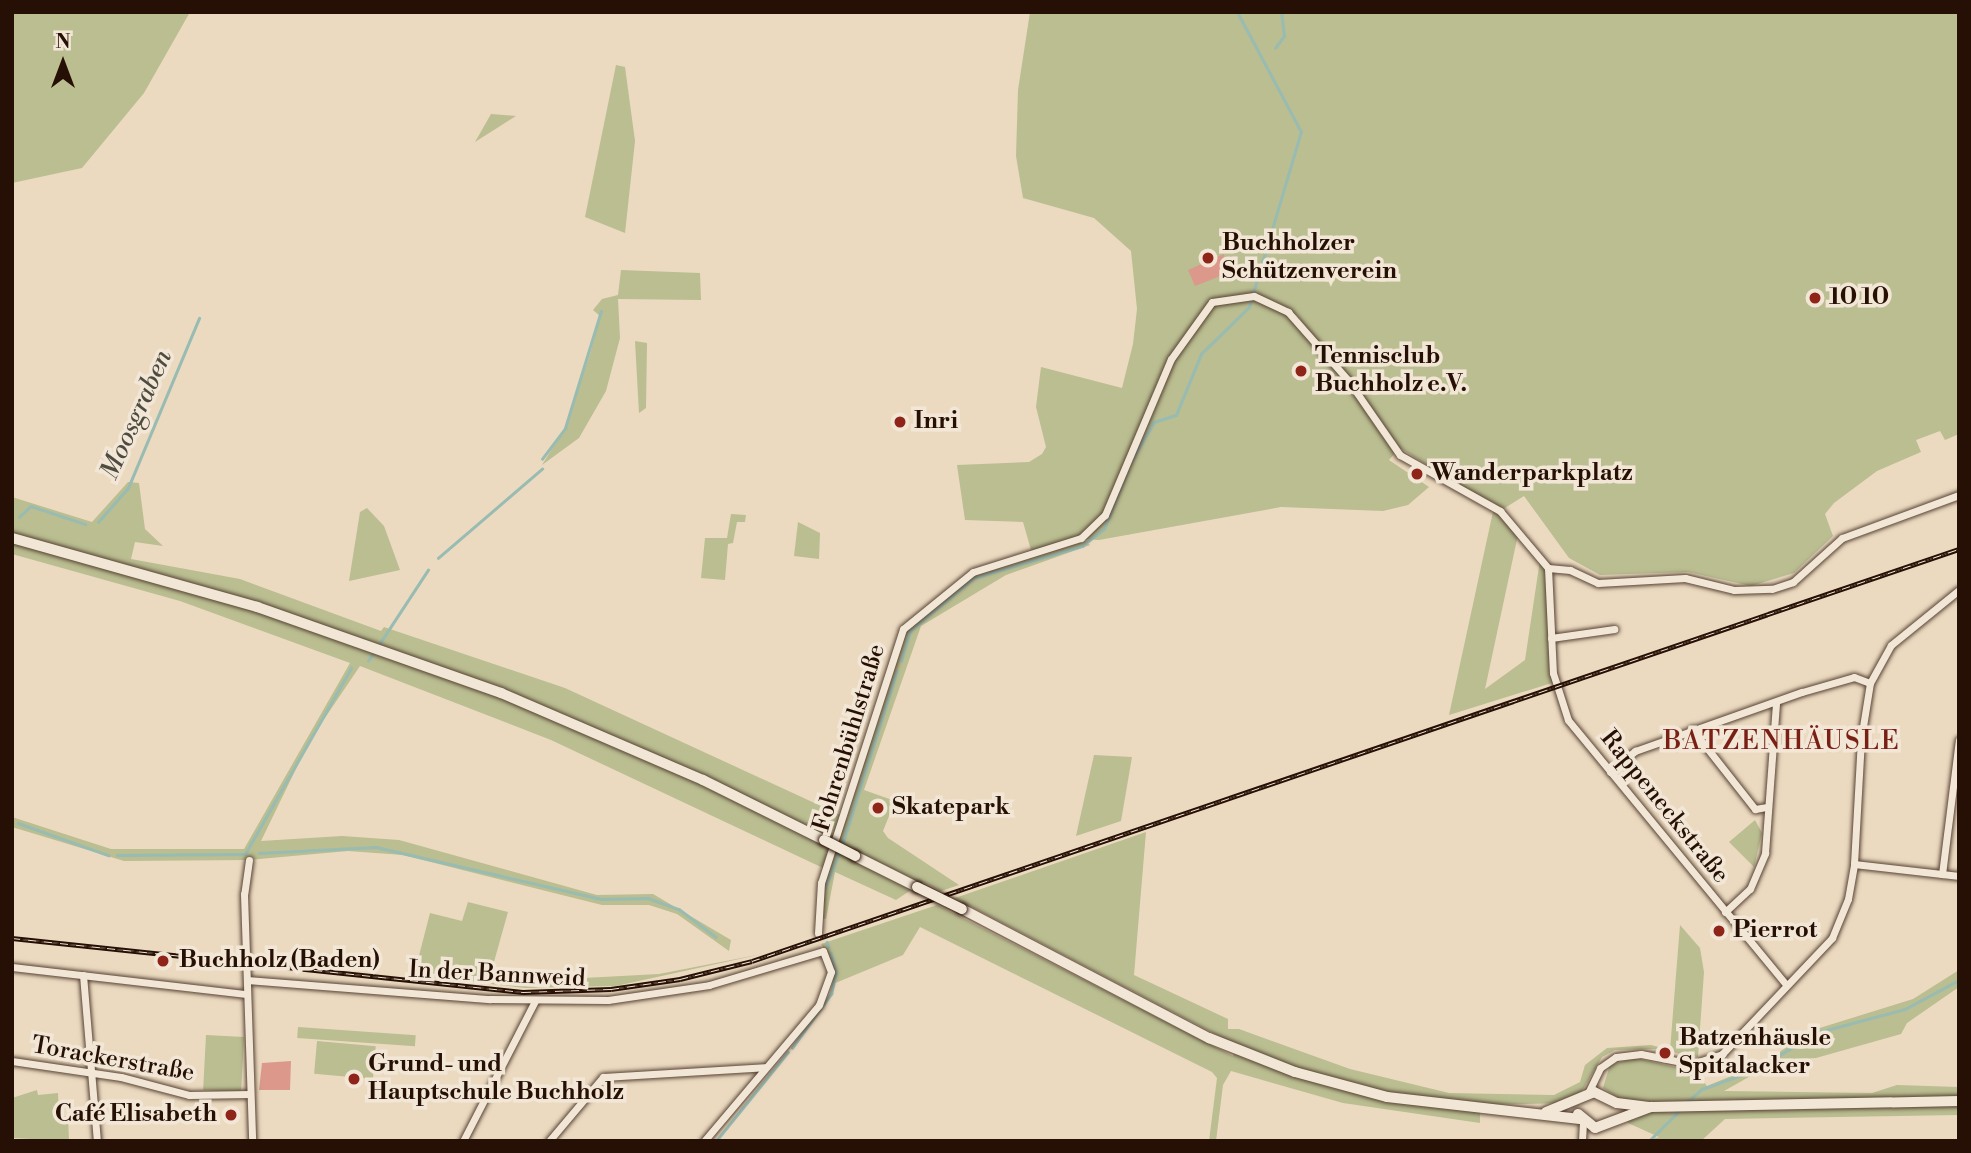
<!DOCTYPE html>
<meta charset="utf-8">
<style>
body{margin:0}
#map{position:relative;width:1971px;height:1153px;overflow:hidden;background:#ebdac0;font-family:"Libre Bodoni",serif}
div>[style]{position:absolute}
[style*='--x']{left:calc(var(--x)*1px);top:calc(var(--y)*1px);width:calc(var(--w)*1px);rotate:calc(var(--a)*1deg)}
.green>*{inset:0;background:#babe91;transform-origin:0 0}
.stream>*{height:2.5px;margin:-1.25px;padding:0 1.25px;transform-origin:1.25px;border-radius:1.25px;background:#98bbb2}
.building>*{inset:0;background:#dc998b}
.roads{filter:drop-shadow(0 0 2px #574233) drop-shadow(0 0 2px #574233)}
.street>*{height:7px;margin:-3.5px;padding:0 3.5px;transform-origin:3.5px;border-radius:3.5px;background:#f2e7d6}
.secondary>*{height:10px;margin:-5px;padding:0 5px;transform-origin:5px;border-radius:5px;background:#f2e7d6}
.rail>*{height:5px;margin-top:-2.5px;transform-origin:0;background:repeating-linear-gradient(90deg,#f2e7d6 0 8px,#260f04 0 16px);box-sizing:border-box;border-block:2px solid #260f04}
.bridges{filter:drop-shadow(0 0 2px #260f04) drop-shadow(0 0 2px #260f04)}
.secondary-bridge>*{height:10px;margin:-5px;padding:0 5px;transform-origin:5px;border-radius:5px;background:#f2e7d6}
.dots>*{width:19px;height:19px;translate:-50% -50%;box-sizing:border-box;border:4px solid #f2e7d6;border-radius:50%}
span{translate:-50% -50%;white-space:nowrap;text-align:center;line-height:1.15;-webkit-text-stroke:7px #f2e7d6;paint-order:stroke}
.poi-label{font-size:24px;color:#260f04;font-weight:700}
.left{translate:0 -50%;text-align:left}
.right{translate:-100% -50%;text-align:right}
.street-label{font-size:24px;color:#260f04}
.water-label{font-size:26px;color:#4e4b41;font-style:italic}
.neighbourhood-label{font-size:26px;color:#7a1f14;letter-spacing:2px}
.frame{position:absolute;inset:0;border:14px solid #260f04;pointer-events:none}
.north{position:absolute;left:28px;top:28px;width:70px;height:70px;-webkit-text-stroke:5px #f2e7d6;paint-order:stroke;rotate:0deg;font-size:19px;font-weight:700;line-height:28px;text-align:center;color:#260f04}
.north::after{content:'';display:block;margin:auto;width:24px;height:32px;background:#260f04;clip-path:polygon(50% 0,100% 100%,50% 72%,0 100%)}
</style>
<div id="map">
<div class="green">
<i style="clip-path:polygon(12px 12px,190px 12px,144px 93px,82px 168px,12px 183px)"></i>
<i style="clip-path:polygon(1030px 12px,1959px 12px,1959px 434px,1945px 440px,1940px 431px,1916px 440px,1921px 452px,1877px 471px,1834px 503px,1825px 514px,1833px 536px,1794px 573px,1751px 586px,1688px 572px,1600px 575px,1569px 558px,1524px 496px,1500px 511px,1519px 530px,1485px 689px,1525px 660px,1540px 560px,1548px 568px,1555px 682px,1449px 715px,1494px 507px,1392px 443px,1297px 315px,1288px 312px,1358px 398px,1395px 453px,1389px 460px,1429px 487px,1408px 505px,1383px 511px,1281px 507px,1099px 540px,1082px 539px,1090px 545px,1006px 575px,921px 626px,864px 790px,895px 801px,883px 831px,888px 838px,959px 885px,941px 891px,923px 882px,896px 900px,835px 872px,826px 919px,817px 917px,823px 868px,551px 740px,360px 666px,310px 740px,261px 841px,342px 836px,399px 840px,597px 895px,653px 894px,731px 940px,729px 951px,677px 914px,649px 905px,602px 905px,403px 855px,348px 851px,249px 860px,124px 861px,12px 827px,12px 817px,111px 849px,244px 849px,350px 663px,180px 601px,12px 554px,12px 497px,92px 522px,128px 482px,139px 483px,145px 529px,163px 546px,135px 542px,131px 559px,240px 579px,381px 631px,384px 627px,565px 688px,847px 818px,905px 630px,973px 572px,1031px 550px,1023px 522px,965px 520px,957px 465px,1029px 462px,1042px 454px,1046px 447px,1036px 407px,1041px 367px,1122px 388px,1133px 344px,1137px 309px,1131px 251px,1094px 218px,1023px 198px,1016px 156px,1018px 90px)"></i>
<i style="clip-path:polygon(616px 65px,625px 67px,635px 141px,625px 233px,585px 217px)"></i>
<i style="clip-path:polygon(491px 114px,516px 116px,475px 142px)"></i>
<i style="clip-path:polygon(621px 270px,700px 273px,701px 300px,618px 299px,620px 338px,606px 391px,579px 438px,542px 465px,565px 428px,590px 354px,600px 316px,593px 310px,602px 299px,618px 295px)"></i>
<i style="clip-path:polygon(635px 341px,647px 343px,646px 408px,639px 413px)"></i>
<i style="clip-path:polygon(367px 508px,384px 526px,400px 570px,349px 581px,360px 512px)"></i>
<i style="clip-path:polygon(731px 514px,746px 515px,745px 522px,737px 522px,733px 543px,728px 544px,725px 580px,701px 578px,705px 538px,727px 538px)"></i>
<i style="clip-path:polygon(798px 522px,820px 533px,819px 559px,794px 556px)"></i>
<i style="clip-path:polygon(1094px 755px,1132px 757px,1121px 821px,1076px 836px)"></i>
<i style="clip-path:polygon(1755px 820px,1762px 833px,1754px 867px,1729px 842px)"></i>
<i style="clip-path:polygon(1146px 832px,1134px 975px,1228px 1019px,1228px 1029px,1239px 1029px,1350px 1069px,1449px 1093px,1554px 1095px,1580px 1082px,1585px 1065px,1607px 1048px,1651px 1045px,1670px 1050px,1680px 925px,1700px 948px,1704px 972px,1698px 1057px,1654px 1049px,1615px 1050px,1602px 1057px,1582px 1091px,1566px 1103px,1480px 1105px,1480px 1123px,1343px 1103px,1231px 1071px,1223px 1085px,1216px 1141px,1209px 1141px,1217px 1078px,1212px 1072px,920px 927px,903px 955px,833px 984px,832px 962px,821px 944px,937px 905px,1233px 1056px,1236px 1045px,955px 898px)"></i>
<i style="clip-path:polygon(468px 902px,508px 912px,492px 969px,527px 981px,659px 974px,762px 954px,616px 986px,525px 988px,414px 975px,430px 913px,462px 921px)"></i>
<i style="clip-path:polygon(1959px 970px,1959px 987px,1907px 1023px,1901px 1034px,1816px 1058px,1779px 1060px,1724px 1091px,1872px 1093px,1897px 1085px,1959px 1087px,1959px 1115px,1725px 1119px,1701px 1141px,1647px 1141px,1659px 1137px,1628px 1123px,1621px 1100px,1603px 1088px,1610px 1065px,1635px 1058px,1696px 1072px,1707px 1086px,1765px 1062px,1810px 1031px,1913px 999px)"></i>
<i style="left:298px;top:1027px;width:118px;height:11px;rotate:4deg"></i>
<i style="left:206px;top:1035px;width:38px;height:55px;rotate:3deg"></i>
<i style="left:317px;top:1041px;width:59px;height:33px;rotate:5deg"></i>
<i style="clip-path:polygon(37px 1090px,38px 1095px,58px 1093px,59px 1116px,68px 1116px,69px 1141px,12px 1138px,12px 1098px)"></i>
</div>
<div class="stream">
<i style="--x:1275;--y:48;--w:15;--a:-53"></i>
<i style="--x:1284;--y:36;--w:24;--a:-97"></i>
<i style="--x:542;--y:459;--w:39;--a:-53"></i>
<i style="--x:565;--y:428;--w:122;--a:-72.9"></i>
<i style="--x:1130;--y:464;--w:48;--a:-60.3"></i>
<i style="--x:1154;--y:422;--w:23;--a:-18"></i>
<i style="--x:1176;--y:415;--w:66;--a:-67.7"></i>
<i style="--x:1201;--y:354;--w:67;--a:-44.4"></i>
<i style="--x:1249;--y:307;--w:183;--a:-73.5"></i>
<i style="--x:1301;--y:132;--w:136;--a:-118.1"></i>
<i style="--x:19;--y:517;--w:16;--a:-43"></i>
<i style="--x:31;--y:506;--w:57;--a:18.4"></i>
<i style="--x:98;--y:522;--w:45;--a:-48.6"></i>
<i style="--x:128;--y:488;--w:184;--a:-67.3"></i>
<i style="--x:438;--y:558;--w:137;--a:-40.6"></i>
<i style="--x:378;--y:646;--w:91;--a:-56.7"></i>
<i style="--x:368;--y:661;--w:11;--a:-56"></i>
<i style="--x:901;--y:661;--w:31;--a:-73"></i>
<i style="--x:910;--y:631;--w:83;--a:-39.6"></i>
<i style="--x:974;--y:578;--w:113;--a:-16.5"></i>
<i style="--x:1082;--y:546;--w:28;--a:-38"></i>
<i style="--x:1104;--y:529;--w:64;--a:-67.9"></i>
<i style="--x:18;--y:823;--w:96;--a:19.6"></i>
<i style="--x:842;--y:845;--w:182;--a:-72.5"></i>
<i style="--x:259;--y:853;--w:117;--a:-2.9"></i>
<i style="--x:376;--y:847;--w:231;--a:13"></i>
<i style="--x:601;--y:899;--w:47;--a:-1.2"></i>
<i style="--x:648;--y:898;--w:33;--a:20"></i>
<i style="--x:679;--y:909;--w:46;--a:37.1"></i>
<i style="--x:245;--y:854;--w:214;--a:-60.3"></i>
<i style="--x:117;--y:855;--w:127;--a:-0.5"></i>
<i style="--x:824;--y:890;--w:42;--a:-67.7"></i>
<i style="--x:827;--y:942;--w:5;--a:68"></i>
<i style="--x:792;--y:1048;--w:67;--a:-54.2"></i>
<i style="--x:831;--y:994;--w:22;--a:-77"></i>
<i style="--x:836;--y:973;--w:20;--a:-105"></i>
<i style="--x:1687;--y:1102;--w:20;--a:-41"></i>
<i style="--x:1702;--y:1089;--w:53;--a:-19.8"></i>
<i style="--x:1752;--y:1071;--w:78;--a:-30.2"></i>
<i style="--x:1819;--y:1032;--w:89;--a:-15"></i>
<i style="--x:1905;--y:1009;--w:61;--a:-28.2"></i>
<i style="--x:716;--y:1141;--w:114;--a:-51"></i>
<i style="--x:1649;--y:1141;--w:44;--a:-45"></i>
</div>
<div class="building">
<i style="clip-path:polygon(1224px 254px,1223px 275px,1195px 286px,1188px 270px)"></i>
<i style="clip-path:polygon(291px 1061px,290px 1090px,259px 1090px,262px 1063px)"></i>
</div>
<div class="roads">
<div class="street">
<i style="--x:1548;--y:568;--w:105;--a:87.3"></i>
<i style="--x:1553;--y:673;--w:49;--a:72.3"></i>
<i style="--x:1568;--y:720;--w:341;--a:50.5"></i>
<i style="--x:1548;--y:568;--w:22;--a:5"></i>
<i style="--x:1570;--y:570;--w:31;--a:25"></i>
<i style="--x:1598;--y:583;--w:87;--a:-3.3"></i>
<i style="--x:1685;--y:578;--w:50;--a:13.8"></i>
<i style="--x:1734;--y:590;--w:38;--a:-2"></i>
<i style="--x:1772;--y:589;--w:22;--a:-18"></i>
<i style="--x:1793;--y:582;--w:66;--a:-41.9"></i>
<i style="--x:1842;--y:538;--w:125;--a:-20.2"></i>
<i style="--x:1551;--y:638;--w:64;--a:-8.1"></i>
<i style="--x:1692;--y:729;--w:102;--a:51.8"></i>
<i style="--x:1755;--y:809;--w:11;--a:-10"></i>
<i style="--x:1610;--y:772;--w:33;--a:-40"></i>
<i style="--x:1635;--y:751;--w:177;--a:-19.5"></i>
<i style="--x:1802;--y:692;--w:54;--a:-16.1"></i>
<i style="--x:1854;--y:677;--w:17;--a:21"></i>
<i style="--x:249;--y:860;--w:34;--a:98"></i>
<i style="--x:244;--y:894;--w:247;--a:88.1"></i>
<i style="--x:1854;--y:864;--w:106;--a:6.5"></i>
<i style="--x:1942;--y:874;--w:135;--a:-82.8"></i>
<i style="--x:1725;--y:912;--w:34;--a:-43"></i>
<i style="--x:1750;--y:889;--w:39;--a:-67"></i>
<i style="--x:1765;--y:853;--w:151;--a:-85.8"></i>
<i style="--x:818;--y:933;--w:50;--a:-86.6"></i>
<i style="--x:821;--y:883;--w:267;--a:-72.1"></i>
<i style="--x:903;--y:629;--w:90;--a:-39.2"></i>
<i style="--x:973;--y:572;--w:113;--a:-17.5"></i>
<i style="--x:1081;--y:538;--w:33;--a:-44"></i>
<i style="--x:1105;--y:515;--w:169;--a:-67.1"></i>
<i style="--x:1171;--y:359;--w:70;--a:-54.3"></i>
<i style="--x:1212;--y:302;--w:42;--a:-8.1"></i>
<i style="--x:1254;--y:296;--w:38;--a:25"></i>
<i style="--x:1288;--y:312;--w:91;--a:48.6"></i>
<i style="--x:1348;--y:380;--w:91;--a:55.3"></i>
<i style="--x:1400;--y:455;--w:115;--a:29.2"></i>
<i style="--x:1500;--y:511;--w:75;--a:49.9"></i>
<i style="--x:12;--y:967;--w:236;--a:6.6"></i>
<i style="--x:83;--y:975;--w:167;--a:85.2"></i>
<i style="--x:247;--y:980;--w:244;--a:4.5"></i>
<i style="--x:490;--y:999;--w:118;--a:0.5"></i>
<i style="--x:608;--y:1000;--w:102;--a:-8.4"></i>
<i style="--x:709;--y:985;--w:119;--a:-16.6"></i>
<i style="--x:823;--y:951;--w:22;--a:69"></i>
<i style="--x:831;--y:972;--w:35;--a:110"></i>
<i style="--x:819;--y:1005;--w:178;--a:130.2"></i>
<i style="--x:12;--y:1061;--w:110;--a:8.4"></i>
<i style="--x:121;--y:1077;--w:70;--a:14.8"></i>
<i style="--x:189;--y:1095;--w:61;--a:-0.9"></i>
<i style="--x:1588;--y:1093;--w:28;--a:-64"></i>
<i style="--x:1600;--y:1068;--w:19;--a:-35"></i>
<i style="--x:1616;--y:1057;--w:25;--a:-7"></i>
<i style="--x:1641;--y:1054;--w:52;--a:11.1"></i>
<i style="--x:1692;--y:1064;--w:32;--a:-18"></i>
<i style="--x:1722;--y:1054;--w:160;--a:-46.5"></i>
<i style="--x:1832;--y:938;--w:42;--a:-67.7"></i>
<i style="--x:1848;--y:899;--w:36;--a:-80"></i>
<i style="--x:1854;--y:864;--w:125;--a:-86.8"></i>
<i style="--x:1861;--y:739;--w:57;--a:-80.9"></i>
<i style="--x:1870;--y:683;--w:43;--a:-61.1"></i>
<i style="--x:1891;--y:645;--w:87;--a:-39"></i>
<i style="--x:463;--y:1141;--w:157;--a:-62.8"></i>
<i style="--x:549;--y:1141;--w:84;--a:-49.8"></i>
<i style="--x:603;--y:1077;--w:162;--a:-3.5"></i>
<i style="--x:1582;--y:1141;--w:18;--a:-87"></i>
</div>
<div class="secondary">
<i style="--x:12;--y:538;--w:255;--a:15.7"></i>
<i style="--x:257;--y:607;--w:259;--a:19.4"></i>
<i style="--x:501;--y:693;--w:220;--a:23.3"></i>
<i style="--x:703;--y:780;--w:135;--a:26.4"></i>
<i style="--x:855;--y:856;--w:69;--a:26.6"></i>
<i style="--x:962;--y:909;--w:279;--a:27.6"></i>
<i style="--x:1209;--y:1038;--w:92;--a:21.6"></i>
<i style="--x:1295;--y:1072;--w:95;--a:15.2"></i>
<i style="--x:1387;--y:1097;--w:194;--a:6.5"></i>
<i style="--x:1546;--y:1112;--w:52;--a:-22.6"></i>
<i style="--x:1594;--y:1092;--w:25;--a:26"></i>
<i style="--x:1617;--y:1103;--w:34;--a:7"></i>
<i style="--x:1651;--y:1107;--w:308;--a:-1.1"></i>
<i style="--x:1578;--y:1114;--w:22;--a:39"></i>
<i style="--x:1595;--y:1128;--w:60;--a:-20.6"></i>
</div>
</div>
<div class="rail">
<i style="--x:12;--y:938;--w:514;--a:6.03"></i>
<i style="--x:523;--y:992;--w:88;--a:-2"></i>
<i style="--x:611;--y:989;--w:70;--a:-8.2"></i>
<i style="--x:680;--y:979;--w:74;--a:-14"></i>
<i style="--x:752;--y:961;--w:1275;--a:-18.85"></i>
</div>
<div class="bridges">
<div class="secondary-bridge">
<i style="--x:824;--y:840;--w:35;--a:27"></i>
<i style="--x:917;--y:887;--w:50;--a:26.1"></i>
</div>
</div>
<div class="dots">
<i style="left:1208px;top:258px;background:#8f2418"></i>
<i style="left:1815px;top:298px;background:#8f2418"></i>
<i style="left:1301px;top:371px;background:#8f2418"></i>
<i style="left:900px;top:422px;background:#8f2418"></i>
<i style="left:1417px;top:474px;background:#8f2418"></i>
<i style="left:878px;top:808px;background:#8f2418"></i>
<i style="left:1719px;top:931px;background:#8f2418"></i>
<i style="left:163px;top:961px;background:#8f2418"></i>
<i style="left:1665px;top:1053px;background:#8f2418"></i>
<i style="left:354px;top:1079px;background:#8f2418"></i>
<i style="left:231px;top:1115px;background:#8f2418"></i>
</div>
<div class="poi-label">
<span class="left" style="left:1222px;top:258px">Buchholzer<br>Schützenverein</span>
<span class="left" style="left:1829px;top:298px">10 10</span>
<span class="left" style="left:1315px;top:371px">Tennisclub<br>Buchholz e.V.</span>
<span class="left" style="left:914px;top:422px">Inri</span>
<span class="left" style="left:1431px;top:474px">Wanderparkplatz</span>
<span class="left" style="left:892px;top:808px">Skatepark</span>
<span class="left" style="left:1733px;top:931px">Pierrot</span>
<span class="left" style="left:179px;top:961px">Buchholz (Baden)</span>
<span class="left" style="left:1679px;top:1053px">Batzenhäusle<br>Spitalacker</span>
<span class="left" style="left:368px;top:1079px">Grund- und<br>Hauptschule Buchholz</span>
<span class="right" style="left:217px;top:1115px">Café Elisabeth</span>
</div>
<div class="street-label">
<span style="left:850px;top:738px;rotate:-73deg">Fohrenbühlstraße</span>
<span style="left:1664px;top:807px;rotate:51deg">Rappeneckstraße</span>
<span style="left:497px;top:975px;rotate:3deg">In der Bannweid</span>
<span style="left:113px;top:1060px;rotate:10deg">Torackerstraße</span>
</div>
<div class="water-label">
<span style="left:137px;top:415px;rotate:-66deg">Moosgraben</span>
</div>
<div class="neighbourhood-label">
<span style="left:1782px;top:742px">BATZENHÄUSLE</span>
</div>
<div class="frame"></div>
<div class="north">N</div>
</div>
